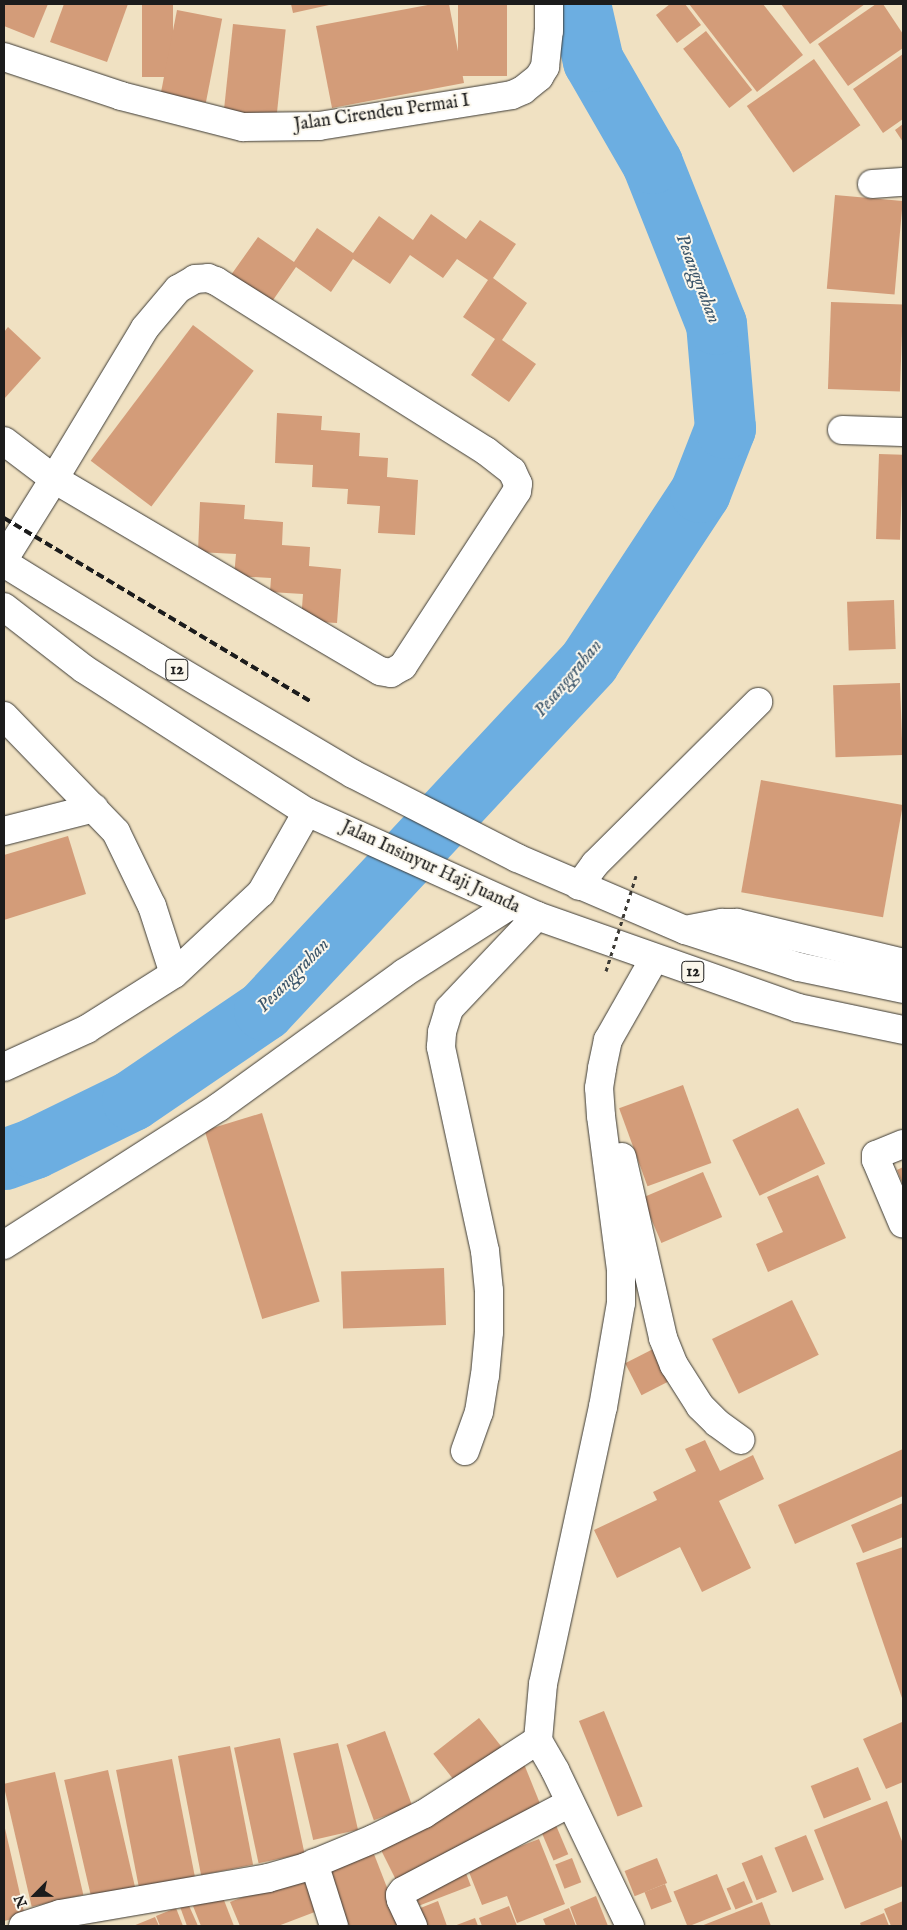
<!DOCTYPE html>
<style>
body{margin:0}
#map{position:relative;width:907px;height:1930px;overflow:hidden;background:#f0e1c2;font-family:"IM FELL English",serif}
div>[style]{position:absolute}
[style*='--x']{left:calc(var(--x)*1px);top:calc(var(--y)*1px);width:calc(var(--w)*1px);rotate:calc(var(--a)*1deg)}
.river>*{height:61px;margin:-30.5px;padding:0 30.5px;transform-origin:30.5px;border-radius:30.5px;background:#6caee1}
.building>*{inset:0;background:#d39c79;transform-origin:0 0}
.roads{filter:drop-shadow(0 0 1px #3c3a35) drop-shadow(0 0 1px #3c3a35)}
.minor>*{height:28px;margin:-14px;padding:0 14px;transform-origin:14px;border-radius:14px;background:#fff}
.highway>*{height:28px;margin:-14px;padding:0 14px;transform-origin:14px;border-radius:14px;background:#fff}
.rail>*{height:4px;margin-top:-2px;transform-origin:0;background:repeating-linear-gradient(90deg,#1c1c1c 0 8px,transparent 0 12px)}
.path-bridge>*{height:3px;margin-top:-1.5px;transform-origin:0;background:repeating-linear-gradient(90deg,#3c3a35 0 4px,transparent 0 8px)}
span{translate:-50% -50%;white-space:nowrap;text-align:center;line-height:1.15;-webkit-text-stroke:4px #fbf7ec;paint-order:stroke}
.shield-label span{padding:1px 4px;background:#fbf7ec;border:1px solid;border-radius:4px;-webkit-text-stroke-width:0}
.shield-label{font-size:16px;color:#1c1c1c;font-weight:700}
.street-label{font-size:18px;color:#1c1c1c}
.water-label{font-size:19px;color:#3c566b;font-style:italic}
.frame{position:absolute;inset:0;border:5px solid #1c1c1c;pointer-events:none}
.north{position:absolute;left:10px;top:1870px;width:50px;height:50px;-webkit-text-stroke:4px #fbf7ec;paint-order:stroke;rotate:247deg;font-size:14px;font-weight:700;line-height:20px;text-align:center;color:#1c1c1c}
.north::after{content:'';display:block;margin:auto;width:18px;height:22px;background:#1c1c1c;clip-path:polygon(50% 0,100% 100%,50% 72%,0 100%)}
</style>
<div id="map">
<div class="river">
<i style="--x:4;--y:1159;--w:32;--a:-20"></i>
<i style="--x:34;--y:1148;--w:109;--a:-26.1"></i>
<i style="--x:132;--y:1100;--w:160;--a:-34.3"></i>
<i style="--x:264;--y:1010;--w:477;--a:-47"></i>
<i style="--x:589;--y:661;--w:202;--a:-56.7"></i>
<i style="--x:700;--y:492;--w:69;--a:-68.7"></i>
<i style="--x:725;--y:428;--w:104;--a:-94.9"></i>
<i style="--x:716;--y:324;--w:173;--a:-111.7"></i>
<i style="--x:652;--y:163;--w:118;--a:-120"></i>
<i style="--x:593;--y:61;--w:58;--a:-102.8"></i>
</div>
<div class="building">
<i style="clip-path:polygon(4px 4px,48px 4px,34px 38px,4px 26px)"></i>
<i style="clip-path:polygon(64px 4px,128px 4px,107px 62px,50px 42px)"></i>
<i style="left:142px;top:4px;width:31px;height:73px"></i>
<i style="clip-path:polygon(291px 4px,329px 4px,329px 5px,293px 13px)"></i>
<i style="clip-path:polygon(433px 4px,449px 4px,464px 83px,332px 108px,316px 26px)"></i>
<i style="left:458px;top:4px;width:49px;height:72px"></i>
<i style="clip-path:polygon(670px 4px,685px 4px,701px 25px,677px 43px,656px 15px)"></i>
<i style="clip-path:polygon(689px 4px,763px 4px,803px 55px,757px 92px)"></i>
<i style="clip-path:polygon(781px 4px,865px 4px,810px 44px)"></i>
<i style="clip-path:polygon(876px 4px,883px 4px,903px 34px,903px 48px,848px 86px,818px 44px)"></i>
<i style="left:177px;top:10px;width:46px;height:85px;rotate:11deg"></i>
<i style="left:233px;top:24px;width:53px;height:91px;rotate:6deg"></i>
<i style="left:706px;top:31px;width:75px;height:29px;rotate:52deg"></i>
<i style="clip-path:polygon(903px 54px,903px 119px,883px 133px,853px 89px)"></i>
<i style="left:814px;top:59px;width:81px;height:82px;rotate:55deg"></i>
<i style="clip-path:polygon(903px 124px,903px 142px,895px 130px)"></i>
<i style="left:835px;top:195px;width:68px;height:94px;rotate:5deg"></i>
<i style="clip-path:polygon(431px 214px,466px 239px,480px 220px,516px 244px,493px 278px,527px 303px,502px 340px,536px 364px,509px 402px,471px 375px,495px 339px,463px 317px,488px 280px,457px 259px,443px 278px,410px 255px,390px 284px,353px 259px,331px 292px,296px 267px,271px 303px,231px 275px,258px 237px,294px 262px,317px 228px,353px 253px,379px 216px,413px 240px)"></i>
<i style="left:831px;top:302px;width:72px;height:87px;rotate:2deg"></i>
<i style="left:193px;top:325px;width:76px;height:170px;rotate:37deg"></i>
<i style="clip-path:polygon(8px 327px,41px 358px,4px 399px,4px 332px)"></i>
<i style="clip-path:polygon(277px 413px,322px 416px,321px 430px,360px 433px,359px 456px,388px 458px,387px 477px,418px 480px,415px 535px,378px 533px,380px 506px,347px 504px,348px 489px,312px 487px,313px 465px,275px 463px)"></i>
<i style="left:879px;top:454px;width:24px;height:85px;rotate:2deg"></i>
<i style="clip-path:polygon(200px 502px,245px 505px,244px 519px,283px 522px,282px 545px,310px 547px,309px 566px,341px 569px,337px 623px,301px 621px,303px 594px,270px 592px,271px 578px,234px 576px,236px 554px,198px 552px)"></i>
<i style="left:894px;top:600px;width:49px;height:47px;rotate:88deg"></i>
<i style="left:900px;top:683px;width:72px;height:67px;rotate:88deg"></i>
<i style="left:761px;top:780px;width:144px;height:114px;rotate:10deg"></i>
<i style="clip-path:polygon(68px 836px,86px 894px,4px 920px,4px 855px)"></i>
<i style="left:683px;top:1085px;width:83px;height:68px;rotate:70deg"></i>
<i style="left:798px;top:1108px;width:62px;height:73px;rotate:64deg"></i>
<i style="left:262px;top:1113px;width:197px;height:60px;rotate:73deg"></i>
<i style="clip-path:polygon(903px 1167px,903px 1185px,897px 1170px)"></i>
<i style="left:703px;top:1172px;width:49px;height:66px;rotate:67deg"></i>
<i style="clip-path:polygon(818px 1175px,846px 1238px,768px 1272px,756px 1244px,783px 1232px,767px 1197px)"></i>
<i style="left:444px;top:1268px;width:57px;height:103px;rotate:88deg"></i>
<i style="left:792px;top:1300px;width:61px;height:89px;rotate:64deg"></i>
<i style="left:659px;top:1346px;width:36px;height:38px;rotate:63deg"></i>
<i style="clip-path:polygon(705px 1440px,720px 1471px,753px 1455px,764px 1479px,719px 1501px,751px 1568px,702px 1592px,680px 1547px,617px 1578px,594px 1530px,657px 1500px,653px 1492px,696px 1471px,685px 1449px)"></i>
<i style="clip-path:polygon(903px 1449px,903px 1496px,795px 1544px,778px 1505px)"></i>
<i style="clip-path:polygon(903px 1503px,903px 1537px,863px 1553px,851px 1525px)"></i>
<i style="clip-path:polygon(903px 1547px,903px 1701px,856px 1563px)"></i>
<i style="left:604px;top:1711px;width:103px;height:27px;rotate:68deg"></i>
<i style="left:479px;top:1718px;width:41px;height:58px;rotate:52deg"></i>
<i style="clip-path:polygon(902px 1722px,903px 1782px,886px 1789px,863px 1739px)"></i>
<i style="left:385px;top:1731px;width:80px;height:41px;rotate:70deg"></i>
<i style="left:280px;top:1738px;width:118px;height:47px;rotate:78deg"></i>
<i style="left:338px;top:1743px;width:89px;height:46px;rotate:77deg"></i>
<i style="left:230px;top:1746px;width:121px;height:53px;rotate:79deg"></i>
<i style="left:172px;top:1759px;width:124px;height:57px;rotate:79deg"></i>
<i style="clip-path:polygon(522px 1759px,543px 1811px,399px 1886px,379px 1846px)"></i>
<i style="left:858px;top:1767px;width:35px;height:51px;rotate:68deg"></i>
<i style="left:108px;top:1770px;width:127px;height:45px;rotate:77deg"></i>
<i style="left:55px;top:1772px;width:126px;height:53px;rotate:77deg"></i>
<i style="clip-path:polygon(887px 1801px,903px 1844px,903px 1886px,845px 1909px,814px 1830px)"></i>
<i style="left:555px;top:1823px;width:34px;height:16px;rotate:67deg"></i>
<i style="clip-path:polygon(4px 1824px,25px 1916px,4px 1921px)"></i>
<i style="left:806px;top:1835px;width:48px;height:34px;rotate:68deg"></i>
<i style="clip-path:polygon(539px 1839px,565px 1904px,517px 1923px,507px 1896px,482px 1905px,467px 1867px)"></i>
<i style="clip-path:polygon(372px 1849px,402px 1926px,349px 1926px,326px 1868px)"></i>
<i style="left:762px;top:1855px;width:40px;height:22px;rotate:68deg"></i>
<i style="left:572px;top:1858px;width:26px;height:18px;rotate:69deg"></i>
<i style="left:657px;top:1858px;width:27px;height:35px;rotate:68deg"></i>
<i style="left:464px;top:1868px;width:19px;height:55px;rotate:69deg"></i>
<i style="clip-path:polygon(305px 1873px,320px 1910px,278px 1926px,240px 1926px,230px 1902px)"></i>
<i style="left:717px;top:1874px;width:38px;height:47px;rotate:68deg"></i>
<i style="left:744px;top:1881px;width:23px;height:19px;rotate:67deg"></i>
<i style="left:665px;top:1884px;width:19px;height:22px;rotate:69deg"></i>
<i style="clip-path:polygon(222px 1895px,234px 1926px,201px 1926px,193px 1906px)"></i>
<i style="clip-path:polygon(596px 1896px,608px 1926px,577px 1926px,570px 1907px)"></i>
<i style="clip-path:polygon(187px 1901px,198px 1926px,187px 1926px,179px 1904px)"></i>
<i style="clip-path:polygon(438px 1901px,447px 1926px,419px 1926px,413px 1911px)"></i>
<i style="clip-path:polygon(903px 1901px,903px 1926px,891px 1926px,884px 1909px)"></i>
<i style="clip-path:polygon(762px 1902px,771px 1926px,701px 1926px)"></i>
<i style="clip-path:polygon(509px 1906px,517px 1926px,482px 1926px,479px 1918px)"></i>
<i style="clip-path:polygon(176px 1908px,183px 1926px,160px 1926px,156px 1916px)"></i>
<i style="clip-path:polygon(569px 1908px,576px 1926px,546px 1926px,543px 1919px)"></i>
<i style="clip-path:polygon(884px 1913px,889px 1926px,861px 1926px,860px 1923px)"></i>
<i style="clip-path:polygon(155px 1917px,159px 1926px,133px 1926px)"></i>
<i style="clip-path:polygon(475px 1918px,478px 1926px,454px 1926px)"></i>
</div>
<div class="roads">
<div class="minor">
<i style="--x:4;--y:57;--w:123;--a:18.4"></i>
<i style="--x:121;--y:96;--w:126;--a:14.3"></i>
<i style="--x:243;--y:127;--w:76;--a:-0.8"></i>
<i style="--x:319;--y:126;--w:195;--a:-9.1"></i>
<i style="--x:512;--y:95;--w:12;--a:-24"></i>
<i style="--x:523;--y:90;--w:21;--a:-39"></i>
<i style="--x:539;--y:77;--w:12;--a:-59"></i>
<i style="--x:545;--y:67;--w:36;--a:-84"></i>
<i style="--x:549;--y:31;--w:27;--a:-90"></i>
<i style="--x:872;--y:184;--w:31;--a:-4"></i>
<i style="--x:842;--y:430;--w:61;--a:1.9"></i>
<i style="--x:4;--y:441;--w:63;--a:37.2"></i>
<i style="--x:54;--y:479;--w:176;--a:-58.9"></i>
<i style="--x:145;--y:328;--w:51;--a:-49.8"></i>
<i style="--x:178;--y:289;--w:20;--a:-30"></i>
<i style="--x:195;--y:279;--w:13;--a:-4"></i>
<i style="--x:208;--y:278;--w:9;--a:21"></i>
<i style="--x:216;--y:281;--w:319;--a:32.2"></i>
<i style="--x:486;--y:451;--w:33;--a:38"></i>
<i style="--x:512;--y:471;--w:14;--a:65"></i>
<i style="--x:518;--y:484;--w:7;--a:98"></i>
<i style="--x:517;--y:491;--w:209;--a:123.1"></i>
<i style="--x:403;--y:666;--w:14;--a:150"></i>
<i style="--x:391;--y:673;--w:11;--a:-170"></i>
<i style="--x:380;--y:671;--w:378;--a:-149.5"></i>
<i style="--x:54;--y:479;--w:94;--a:122"></i>
<i style="--x:4;--y:716;--w:161;--a:46"></i>
<i style="--x:116;--y:832;--w:82;--a:64.1"></i>
<i style="--x:152;--y:906;--w:71;--a:72.1"></i>
<i style="--x:174;--y:974;--w:103;--a:147.7"></i>
<i style="--x:87;--y:1029;--w:91;--a:155.4"></i>
<i style="--x:4;--y:831;--w:93;--a:-14.3"></i>
<i style="--x:579;--y:886;--w:27;--a:-54"></i>
<i style="--x:595;--y:864;--w:230;--a:-44.8"></i>
<i style="--x:685;--y:930;--w:38;--a:-11"></i>
<i style="--x:722;--y:923;--w:15;--a:0"></i>
<i style="--x:737;--y:923;--w:171;--a:13.5"></i>
<i style="--x:174;--y:974;--w:119;--a:-43"></i>
<i style="--x:261;--y:893;--w:93;--a:-60.4"></i>
<i style="--x:903;--y:1144;--w:29;--a:158"></i>
<i style="--x:876;--y:1155;--w:5;--a:90"></i>
<i style="--x:876;--y:1160;--w:69;--a:67.1"></i>
<i style="--x:622;--y:1157;--w:186;--a:77.2"></i>
<i style="--x:663;--y:1338;--w:29;--a:68"></i>
<i style="--x:674;--y:1365;--w:49;--a:57.6"></i>
<i style="--x:700;--y:1406;--w:24;--a:45"></i>
<i style="--x:717;--y:1423;--w:29;--a:36"></i>
<i style="--x:4;--y:1245;--w:255;--a:-32.7"></i>
<i style="--x:219;--y:1107;--w:228;--a:-35.9"></i>
<i style="--x:404;--y:973;--w:125;--a:-32.5"></i>
<i style="--x:465;--y:1451;--w:41;--a:-70.3"></i>
<i style="--x:479;--y:1412;--w:36;--a:-81"></i>
<i style="--x:485;--y:1376;--w:44;--a:-84.8"></i>
<i style="--x:489;--y:1332;--w:41;--a:-90"></i>
<i style="--x:489;--y:1291;--w:40;--a:-95.7"></i>
<i style="--x:485;--y:1251;--w:209;--a:-102.2"></i>
<i style="--x:441;--y:1047;--w:15;--a:-86"></i>
<i style="--x:442;--y:1032;--w:24;--a:-73"></i>
<i style="--x:449;--y:1009;--w:128;--a:-46.6"></i>
<i style="--x:314;--y:1863;--w:66;--a:72.4"></i>
<i style="--x:23;--y:1926;--w:39;--a:-18"></i>
<i style="--x:60;--y:1914;--w:211;--a:-9.8"></i>
<i style="--x:268;--y:1878;--w:40;--a:-16"></i>
<i style="--x:306;--y:1867;--w:73;--a:-22.7"></i>
<i style="--x:373;--y:1839;--w:57;--a:-26.1"></i>
<i style="--x:424;--y:1814;--w:136;--a:-33"></i>
<i style="--x:413;--y:1926;--w:29;--a:-115"></i>
<i style="--x:401;--y:1900;--w:5;--a:-101"></i>
<i style="--x:400;--y:1895;--w:5;--a:-53"></i>
<i style="--x:403;--y:1891;--w:189;--a:-27.8"></i>
<i style="--x:630;--y:1926;--w:173;--a:-115.7"></i>
<i style="--x:555;--y:1770;--w:34;--a:-120"></i>
<i style="--x:538;--y:1740;--w:56;--a:-84.9"></i>
<i style="--x:543;--y:1684;--w:283;--a:-77.8"></i>
<i style="--x:603;--y:1407;--w:106;--a:-80.2"></i>
<i style="--x:621;--y:1303;--w:33;--a:-90"></i>
<i style="--x:621;--y:1270;--w:155;--a:-97.4"></i>
<i style="--x:601;--y:1116;--w:28;--a:-94"></i>
<i style="--x:599;--y:1088;--w:20;--a:-81"></i>
<i style="--x:602;--y:1068;--w:29;--a:-78"></i>
<i style="--x:608;--y:1040;--w:93;--a:-60.4"></i>
</div>
<div class="highway">
<i style="--x:4;--y:563;--w:179;--a:31.7"></i>
<i style="--x:156;--y:657;--w:229;--a:30.7"></i>
<i style="--x:353;--y:774;--w:184;--a:27.1"></i>
<i style="--x:517;--y:858;--w:183;--a:23.2"></i>
<i style="--x:685;--y:930;--w:120;--a:18"></i>
<i style="--x:799;--y:967;--w:106;--a:11.9"></i>
<i style="--x:4;--y:607;--w:101;--a:37.8"></i>
<i style="--x:84;--y:669;--w:265;--a:32.7"></i>
<i style="--x:307;--y:812;--w:252;--a:24.3"></i>
<i style="--x:537;--y:916;--w:277;--a:19.4"></i>
<i style="--x:798;--y:1008;--w:107;--a:11.8"></i>
</div>
</div>
<div class="rail">
<i style="--x:4;--y:518;--w:357;--a:30.9"></i>
</div>
<div class="path-bridge">
<i style="--x:606;--y:971;--w:100;--a:-72.5"></i>
</div>
<div class="shield-label">
<span style="left:177px;top:670px">12</span>
<span style="left:693px;top:972px">12</span>
</div>
<div class="street-label">
<span style="left:382px;top:114px;rotate:-8deg">Jalan Cirendeu Permai I</span>
<span style="left:430px;top:868px;rotate:25deg">Jalan Insinyur Haji Juanda</span>
</div>
<div class="water-label">
<span style="left:697px;top:279px;rotate:69deg">Pesanggrahan</span>
<span style="left:569px;top:679px;rotate:-50deg">Pesanggrahan</span>
<span style="left:294px;top:976px;rotate:-46deg">Pesanggrahan</span>
</div>
<div class="frame"></div>
<div class="north">N</div>
</div>
